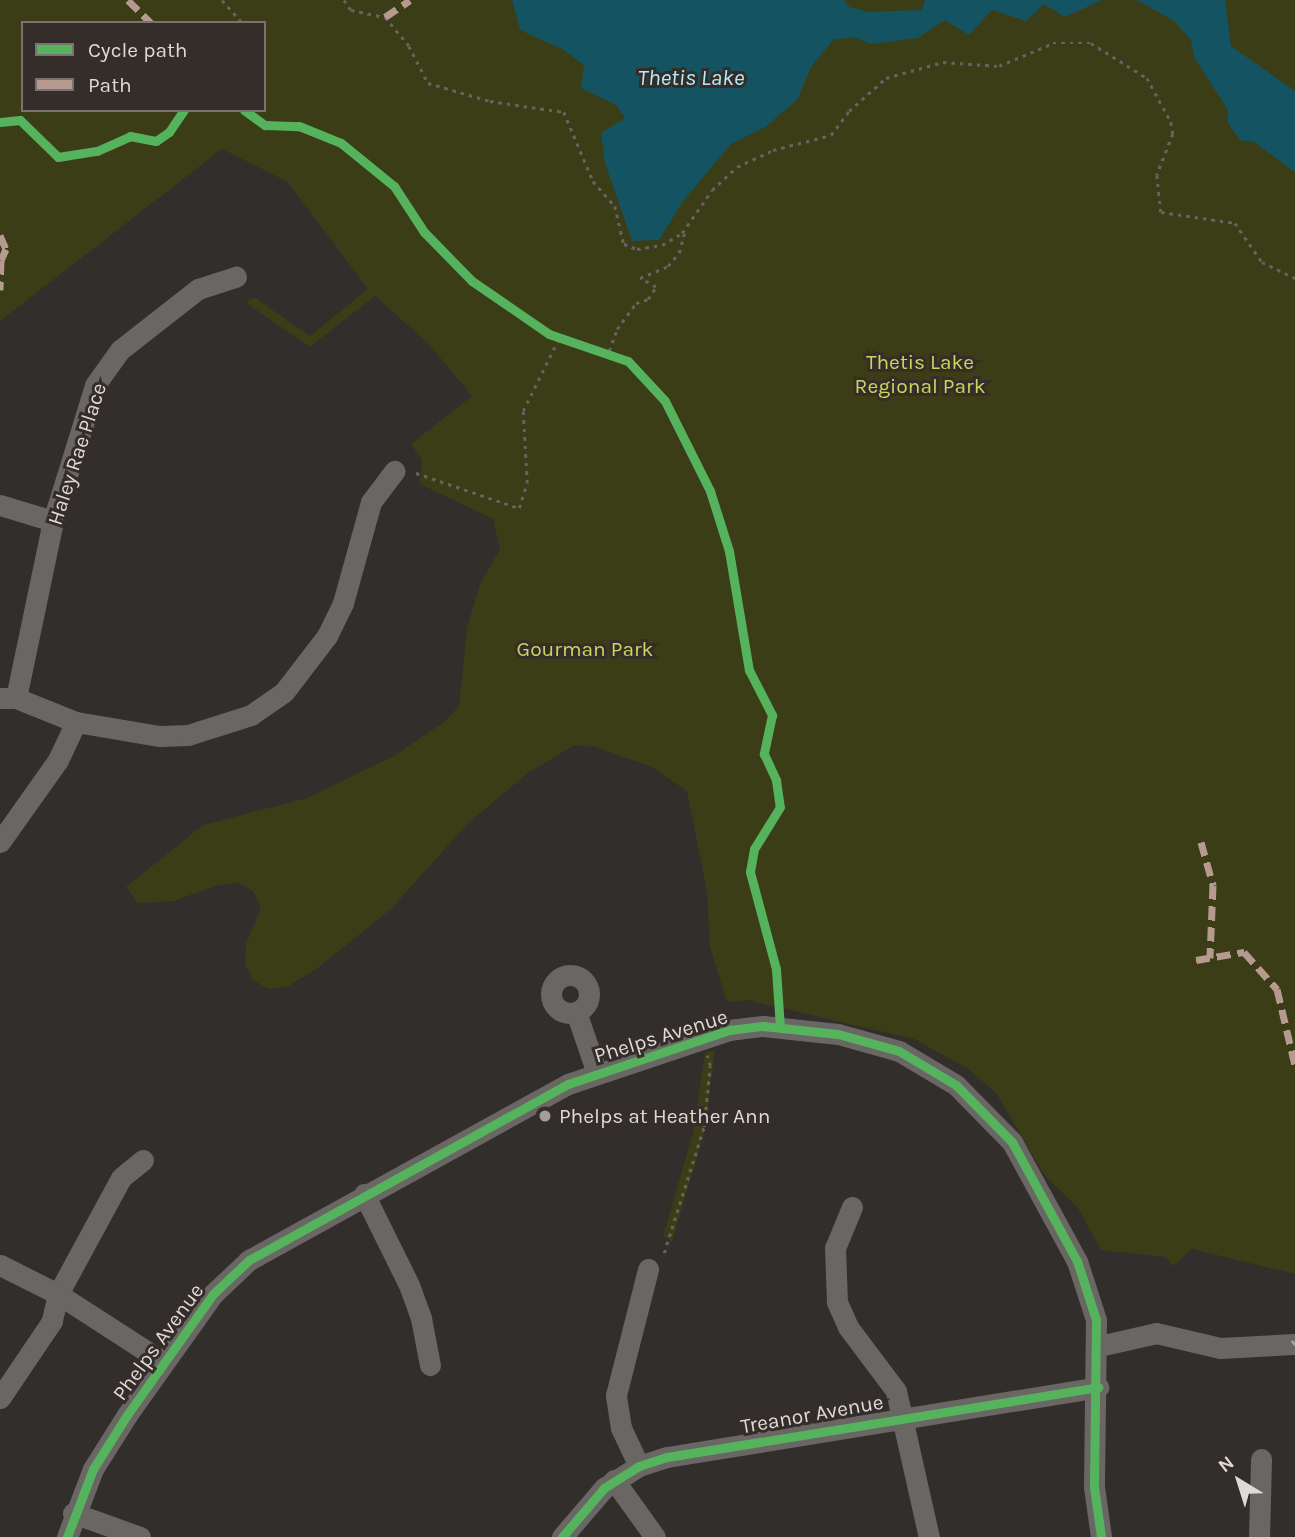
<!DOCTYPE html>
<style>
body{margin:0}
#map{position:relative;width:1295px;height:1537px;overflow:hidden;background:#322e2c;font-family:Karla,sans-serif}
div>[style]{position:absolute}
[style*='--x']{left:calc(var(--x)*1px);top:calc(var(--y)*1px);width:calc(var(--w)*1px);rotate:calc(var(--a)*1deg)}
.green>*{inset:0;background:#3a3d16}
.water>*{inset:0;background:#145462}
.path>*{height:2.5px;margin-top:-1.25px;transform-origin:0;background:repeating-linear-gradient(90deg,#656361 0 3.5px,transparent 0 8.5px)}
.minor>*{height:21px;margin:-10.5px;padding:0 10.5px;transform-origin:10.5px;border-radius:10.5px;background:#696664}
.minor>.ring{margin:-10.5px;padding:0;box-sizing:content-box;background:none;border:21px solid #696664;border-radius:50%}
.quiet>*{height:7px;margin-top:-3.5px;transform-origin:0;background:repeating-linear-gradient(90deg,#b69a8f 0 14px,transparent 0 21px)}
.cycleway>*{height:9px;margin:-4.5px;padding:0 4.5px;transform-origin:4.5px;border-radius:4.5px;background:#56b35d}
.dots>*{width:19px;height:19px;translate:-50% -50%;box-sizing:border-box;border:4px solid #352d29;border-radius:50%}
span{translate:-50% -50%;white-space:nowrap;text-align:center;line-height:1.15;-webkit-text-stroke:6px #352d29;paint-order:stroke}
.park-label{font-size:21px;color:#cad75d}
.street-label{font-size:21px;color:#dfdad7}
.poi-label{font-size:21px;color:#dfdad7}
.left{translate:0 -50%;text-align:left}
.water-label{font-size:23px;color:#b4eaf9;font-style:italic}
.legend{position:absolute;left:21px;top:21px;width:245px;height:91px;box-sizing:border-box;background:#352d29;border:2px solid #79726f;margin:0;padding:9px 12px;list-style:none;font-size:21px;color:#dfdad7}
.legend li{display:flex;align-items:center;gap:14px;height:35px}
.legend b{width:35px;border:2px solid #79726f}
.north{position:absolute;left:1204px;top:1446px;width:70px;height:70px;-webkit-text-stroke:5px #352d29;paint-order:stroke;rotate:322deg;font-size:19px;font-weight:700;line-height:28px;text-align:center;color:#dfdad7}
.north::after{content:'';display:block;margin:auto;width:24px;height:32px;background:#dfdad7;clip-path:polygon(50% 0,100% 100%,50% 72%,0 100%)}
</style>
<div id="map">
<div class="green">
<i style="clip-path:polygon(evenodd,0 0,1295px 0,1295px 1274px,1192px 1249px,1173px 1266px,1166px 1257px,1101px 1250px,1078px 1208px,1045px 1176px,996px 1093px,967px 1068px,914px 1039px,747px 1000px,727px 1002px,710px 947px,707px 891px,687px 791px,652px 767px,595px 747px,575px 745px,528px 773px,467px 824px,391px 909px,319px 967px,287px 987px,268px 989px,253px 980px,245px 964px,246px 944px,261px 907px,253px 891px,239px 883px,218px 885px,174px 901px,138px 903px,126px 887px,203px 825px,307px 798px,394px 756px,444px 722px,459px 706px,467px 628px,480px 584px,500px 549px,493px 519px,420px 484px,422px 460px,411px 444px,472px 396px,428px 343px,375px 296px,310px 347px,246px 303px,254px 297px,310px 336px,368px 289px,288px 182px,222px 149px,0 321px,0 0,23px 23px,264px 23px,264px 110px,23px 110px,23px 23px)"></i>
<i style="clip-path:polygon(715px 1050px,704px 1133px,672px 1242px,663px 1236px,693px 1133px,705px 1053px)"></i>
</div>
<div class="water">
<i style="clip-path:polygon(512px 0,844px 0,849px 7px,869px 12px,922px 10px,925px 0,1102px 0,1065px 17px,1044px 4px,1026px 21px,992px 10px,969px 35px,945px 20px,918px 38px,871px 44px,853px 37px,833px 40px,811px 67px,797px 100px,765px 127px,731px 144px,683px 201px,659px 240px,632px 241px,605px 163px,601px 133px,625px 118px,616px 105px,581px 88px,584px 65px,562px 49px,520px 30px)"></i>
<i style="clip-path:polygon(1137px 0,1225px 0,1231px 46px,1295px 91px,1295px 172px,1254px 142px,1240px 140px,1228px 123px,1228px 110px,1194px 57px,1191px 40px,1174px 21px)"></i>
</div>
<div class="path">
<i style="--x:222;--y:0;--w:31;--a:48"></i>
<i style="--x:344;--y:0;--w:12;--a:55"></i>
<i style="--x:351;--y:10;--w:35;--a:12"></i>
<i style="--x:385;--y:17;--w:38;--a:50"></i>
<i style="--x:409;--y:46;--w:42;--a:62.8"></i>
<i style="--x:428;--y:83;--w:65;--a:16.2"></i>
<i style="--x:490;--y:101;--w:75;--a:8.5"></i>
<i style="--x:564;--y:112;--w:75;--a:67.2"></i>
<i style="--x:593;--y:181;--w:33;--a:49"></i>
<i style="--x:615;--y:206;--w:39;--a:77"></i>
<i style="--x:624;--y:244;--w:14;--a:21"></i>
<i style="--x:637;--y:249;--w:25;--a:-9"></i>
<i style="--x:662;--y:245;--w:23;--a:-31"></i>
<i style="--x:682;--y:233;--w:52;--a:-55.1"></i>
<i style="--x:712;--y:190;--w:34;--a:-43"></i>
<i style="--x:737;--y:167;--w:40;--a:-25"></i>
<i style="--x:773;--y:150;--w:60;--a:-14.5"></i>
<i style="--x:831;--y:135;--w:30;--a:-53"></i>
<i style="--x:849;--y:111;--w:50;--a:-41.7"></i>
<i style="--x:886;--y:78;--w:59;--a:-15.7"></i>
<i style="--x:943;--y:62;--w:56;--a:4.1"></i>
<i style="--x:999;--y:66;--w:59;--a:-23.1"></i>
<i style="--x:1053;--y:43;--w:38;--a:0"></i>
<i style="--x:1091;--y:43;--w:66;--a:32"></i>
<i style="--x:1147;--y:78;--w:50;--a:61.4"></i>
<i style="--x:1171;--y:122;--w:12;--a:81"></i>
<i style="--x:1173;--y:134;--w:44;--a:111.3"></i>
<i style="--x:1157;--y:175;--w:37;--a:84"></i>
<i style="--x:1161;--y:212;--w:75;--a:8.5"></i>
<i style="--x:1235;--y:223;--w:47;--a:55.3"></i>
<i style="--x:1262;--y:262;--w:37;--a:26"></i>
<i style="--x:640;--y:278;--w:30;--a:-23"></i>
<i style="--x:668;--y:266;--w:17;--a:-50"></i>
<i style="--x:679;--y:253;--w:23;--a:-75"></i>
<i style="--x:609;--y:351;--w:23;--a:-70"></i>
<i style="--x:617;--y:329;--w:32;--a:-54"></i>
<i style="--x:636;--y:303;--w:13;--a:-18"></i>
<i style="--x:648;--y:299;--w:14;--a:-56"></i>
<i style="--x:656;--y:287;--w:18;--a:-151"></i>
<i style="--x:416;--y:473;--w:109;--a:18.8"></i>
<i style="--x:519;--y:508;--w:26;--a:-72"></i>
<i style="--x:527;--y:483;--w:72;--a:-93.2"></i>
<i style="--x:523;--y:411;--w:81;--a:-63.7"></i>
<i style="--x:664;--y:1253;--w:132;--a:-72.4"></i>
<i style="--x:704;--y:1127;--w:61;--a:-84.4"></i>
<i style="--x:710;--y:1066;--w:11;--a:-105"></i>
</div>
<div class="minor">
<i style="--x:0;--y:505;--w:55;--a:16.8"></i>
<i style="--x:0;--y:698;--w:16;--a:0"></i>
<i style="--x:16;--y:698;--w:65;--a:21.8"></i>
<i style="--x:76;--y:722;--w:85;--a:9.5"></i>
<i style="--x:160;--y:736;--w:28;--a:-2"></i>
<i style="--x:188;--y:735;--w:66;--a:-17.6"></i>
<i style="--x:251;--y:715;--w:40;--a:-34.9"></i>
<i style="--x:284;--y:692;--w:71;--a:-52.5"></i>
<i style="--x:327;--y:636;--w:37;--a:-64"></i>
<i style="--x:343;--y:603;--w:105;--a:-74.5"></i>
<i style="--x:371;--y:502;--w:39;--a:-53"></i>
<i style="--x:16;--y:698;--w:181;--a:-78.2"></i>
<i style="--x:53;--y:521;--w:142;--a:-72.8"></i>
<i style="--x:95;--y:385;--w:43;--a:-54.5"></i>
<i style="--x:120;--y:350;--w:99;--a:-38"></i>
<i style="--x:198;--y:289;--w:40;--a:-18"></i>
<i style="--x:0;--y:842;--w:100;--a:-54.7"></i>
<i style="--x:58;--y:760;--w:42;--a:-64.7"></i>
<i class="ring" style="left:551px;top:975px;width:17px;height:17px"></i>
<i style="--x:576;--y:1012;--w:65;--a:71"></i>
<i style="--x:143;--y:1160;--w:28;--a:141"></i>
<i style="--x:121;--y:1178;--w:132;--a:118.5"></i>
<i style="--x:58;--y:1294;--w:125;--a:32.9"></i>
<i style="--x:364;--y:1194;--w:102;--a:63.7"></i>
<i style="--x:409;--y:1285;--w:35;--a:70"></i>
<i style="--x:421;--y:1318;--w:48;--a:79.2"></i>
<i style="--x:852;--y:1207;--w:44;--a:112.5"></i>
<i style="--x:835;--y:1248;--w:54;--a:87.9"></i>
<i style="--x:837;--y:1302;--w:27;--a:66"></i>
<i style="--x:848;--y:1327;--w:80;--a:53.1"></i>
<i style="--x:896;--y:1391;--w:150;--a:77.3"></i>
<i style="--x:0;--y:1265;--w:65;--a:26.6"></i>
<i style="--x:58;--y:1294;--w:28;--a:103"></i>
<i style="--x:52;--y:1321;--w:93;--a:124"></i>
<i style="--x:1099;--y:1346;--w:58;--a:-12.8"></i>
<i style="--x:1156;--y:1333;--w:66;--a:13.2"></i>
<i style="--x:1220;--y:1348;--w:73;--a:-3.1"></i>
<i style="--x:639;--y:1466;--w:42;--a:-115.3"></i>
<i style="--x:621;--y:1428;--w:33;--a:-99"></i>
<i style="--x:616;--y:1395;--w:130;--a:-75.7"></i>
<i style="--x:614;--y:1480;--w:70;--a:54.3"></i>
<i style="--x:73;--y:1513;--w:71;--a:19.7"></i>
<i style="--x:67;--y:1537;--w:73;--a:-69.1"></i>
<i style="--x:93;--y:1469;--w:64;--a:-57.8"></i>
<i style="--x:127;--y:1415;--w:148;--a:-54.6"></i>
<i style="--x:213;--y:1294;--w:50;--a:-43.4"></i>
<i style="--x:249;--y:1260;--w:364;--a:-28.9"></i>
<i style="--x:568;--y:1084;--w:170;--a:-18.5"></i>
<i style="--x:729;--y:1030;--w:34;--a:-7"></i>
<i style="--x:763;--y:1026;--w:75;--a:6.1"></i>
<i style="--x:838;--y:1034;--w:63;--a:15.6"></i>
<i style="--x:899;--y:1051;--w:66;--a:30.8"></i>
<i style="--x:956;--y:1085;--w:80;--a:45.5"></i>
<i style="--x:1012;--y:1142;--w:136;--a:61.4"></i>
<i style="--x:1077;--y:1261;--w:62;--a:72.1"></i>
<i style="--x:1096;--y:1320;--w:167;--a:90.7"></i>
<i style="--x:1094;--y:1487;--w:50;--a:82"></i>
<i style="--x:562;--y:1537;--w:65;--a:-49.4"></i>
<i style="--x:604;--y:1488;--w:41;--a:-32.2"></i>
<i style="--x:639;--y:1466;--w:29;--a:-18"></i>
<i style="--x:667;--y:1457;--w:437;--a:-9.2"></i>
<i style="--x:1259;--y:1537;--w:78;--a:-88.5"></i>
</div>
<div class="quiet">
<i style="--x:128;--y:0;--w:33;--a:45"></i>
<i style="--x:385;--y:17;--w:30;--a:-34"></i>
<i style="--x:0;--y:235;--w:15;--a:67"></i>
<i style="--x:6;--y:249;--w:12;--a:114"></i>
<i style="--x:1;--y:260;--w:30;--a:92"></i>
<i style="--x:1201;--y:842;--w:45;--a:74.4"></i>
<i style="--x:1213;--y:885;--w:73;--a:92.4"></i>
<i style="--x:1196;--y:960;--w:49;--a:-9.5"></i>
<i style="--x:1244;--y:952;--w:50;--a:48.3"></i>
<i style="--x:1277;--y:989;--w:78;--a:76.7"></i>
<i style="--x:1293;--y:1344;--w:3;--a:-45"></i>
</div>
<div class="cycleway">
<i style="--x:244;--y:110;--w:26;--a:36"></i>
<i style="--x:265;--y:125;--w:34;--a:2"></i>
<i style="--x:299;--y:126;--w:45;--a:22"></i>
<i style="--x:341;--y:143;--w:68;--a:39.1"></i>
<i style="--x:394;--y:186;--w:55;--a:56.9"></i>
<i style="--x:424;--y:232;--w:69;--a:45.6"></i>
<i style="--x:472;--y:281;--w:93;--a:34.5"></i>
<i style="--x:549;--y:334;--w:83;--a:18.9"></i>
<i style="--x:628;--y:361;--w:54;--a:47.2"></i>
<i style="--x:665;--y:401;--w:101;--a:63.4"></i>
<i style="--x:710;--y:491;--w:63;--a:72.4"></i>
<i style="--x:729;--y:551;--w:121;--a:80.5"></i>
<i style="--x:749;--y:670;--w:51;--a:62.9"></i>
<i style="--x:772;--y:715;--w:40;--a:102"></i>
<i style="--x:764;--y:754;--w:29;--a:65"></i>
<i style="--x:776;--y:780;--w:27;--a:82"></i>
<i style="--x:780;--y:807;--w:49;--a:121.8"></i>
<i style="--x:754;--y:849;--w:23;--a:100"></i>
<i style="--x:750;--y:872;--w:100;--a:75"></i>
<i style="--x:776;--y:969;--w:58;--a:86.1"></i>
<i style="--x:0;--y:122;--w:20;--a:-6"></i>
<i style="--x:20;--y:120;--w:53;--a:44.2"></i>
<i style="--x:58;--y:157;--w:39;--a:-9"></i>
<i style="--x:97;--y:151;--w:36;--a:-24"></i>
<i style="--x:130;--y:136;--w:26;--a:11"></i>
<i style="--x:156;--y:141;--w:16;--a:-35"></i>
<i style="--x:169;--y:132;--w:27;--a:-56"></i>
<i style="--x:67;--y:1537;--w:73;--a:-69.1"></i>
<i style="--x:93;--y:1469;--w:64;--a:-57.8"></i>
<i style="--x:127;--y:1415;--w:148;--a:-54.6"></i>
<i style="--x:213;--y:1294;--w:50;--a:-43.4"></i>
<i style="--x:249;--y:1260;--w:364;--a:-28.9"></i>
<i style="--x:568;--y:1084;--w:170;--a:-18.5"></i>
<i style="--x:729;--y:1030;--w:34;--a:-7"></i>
<i style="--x:763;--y:1026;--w:75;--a:6.1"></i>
<i style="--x:838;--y:1034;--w:63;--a:15.6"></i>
<i style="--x:899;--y:1051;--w:66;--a:30.8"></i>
<i style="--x:956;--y:1085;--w:80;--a:45.5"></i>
<i style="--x:1012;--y:1142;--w:136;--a:61.4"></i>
<i style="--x:1077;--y:1261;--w:62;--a:72.1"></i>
<i style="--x:1096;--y:1320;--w:167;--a:90.7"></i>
<i style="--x:1094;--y:1487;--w:50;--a:82"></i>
<i style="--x:562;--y:1537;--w:65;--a:-49.4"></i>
<i style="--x:604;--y:1488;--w:41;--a:-32.2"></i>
<i style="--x:639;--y:1466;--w:29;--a:-18"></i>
<i style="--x:667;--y:1457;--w:437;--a:-9.2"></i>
</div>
<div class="dots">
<i style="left:545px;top:1116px;background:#a29e9b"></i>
</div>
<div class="park-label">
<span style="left:920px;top:374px">Thetis Lake<br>Regional Park</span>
<span style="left:585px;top:649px">Gourman Park</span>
</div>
<div class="street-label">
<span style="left:77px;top:454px;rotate:-72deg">Haley Rae Place</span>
<span style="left:661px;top:1036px;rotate:-17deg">Phelps Avenue</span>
<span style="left:158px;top:1342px;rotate:-54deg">Phelps Avenue</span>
<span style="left:812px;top:1414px;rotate:-10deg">Treanor Avenue</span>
</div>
<div class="poi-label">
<span class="left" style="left:559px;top:1116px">Phelps at Heather Ann</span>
</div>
<div class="water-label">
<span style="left:691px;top:78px">Thetis Lake</span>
</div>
<ul class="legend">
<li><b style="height:9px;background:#56b35d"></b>Cycle path</li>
<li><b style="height:9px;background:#b69a8f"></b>Path</li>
</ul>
<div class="north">N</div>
</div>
